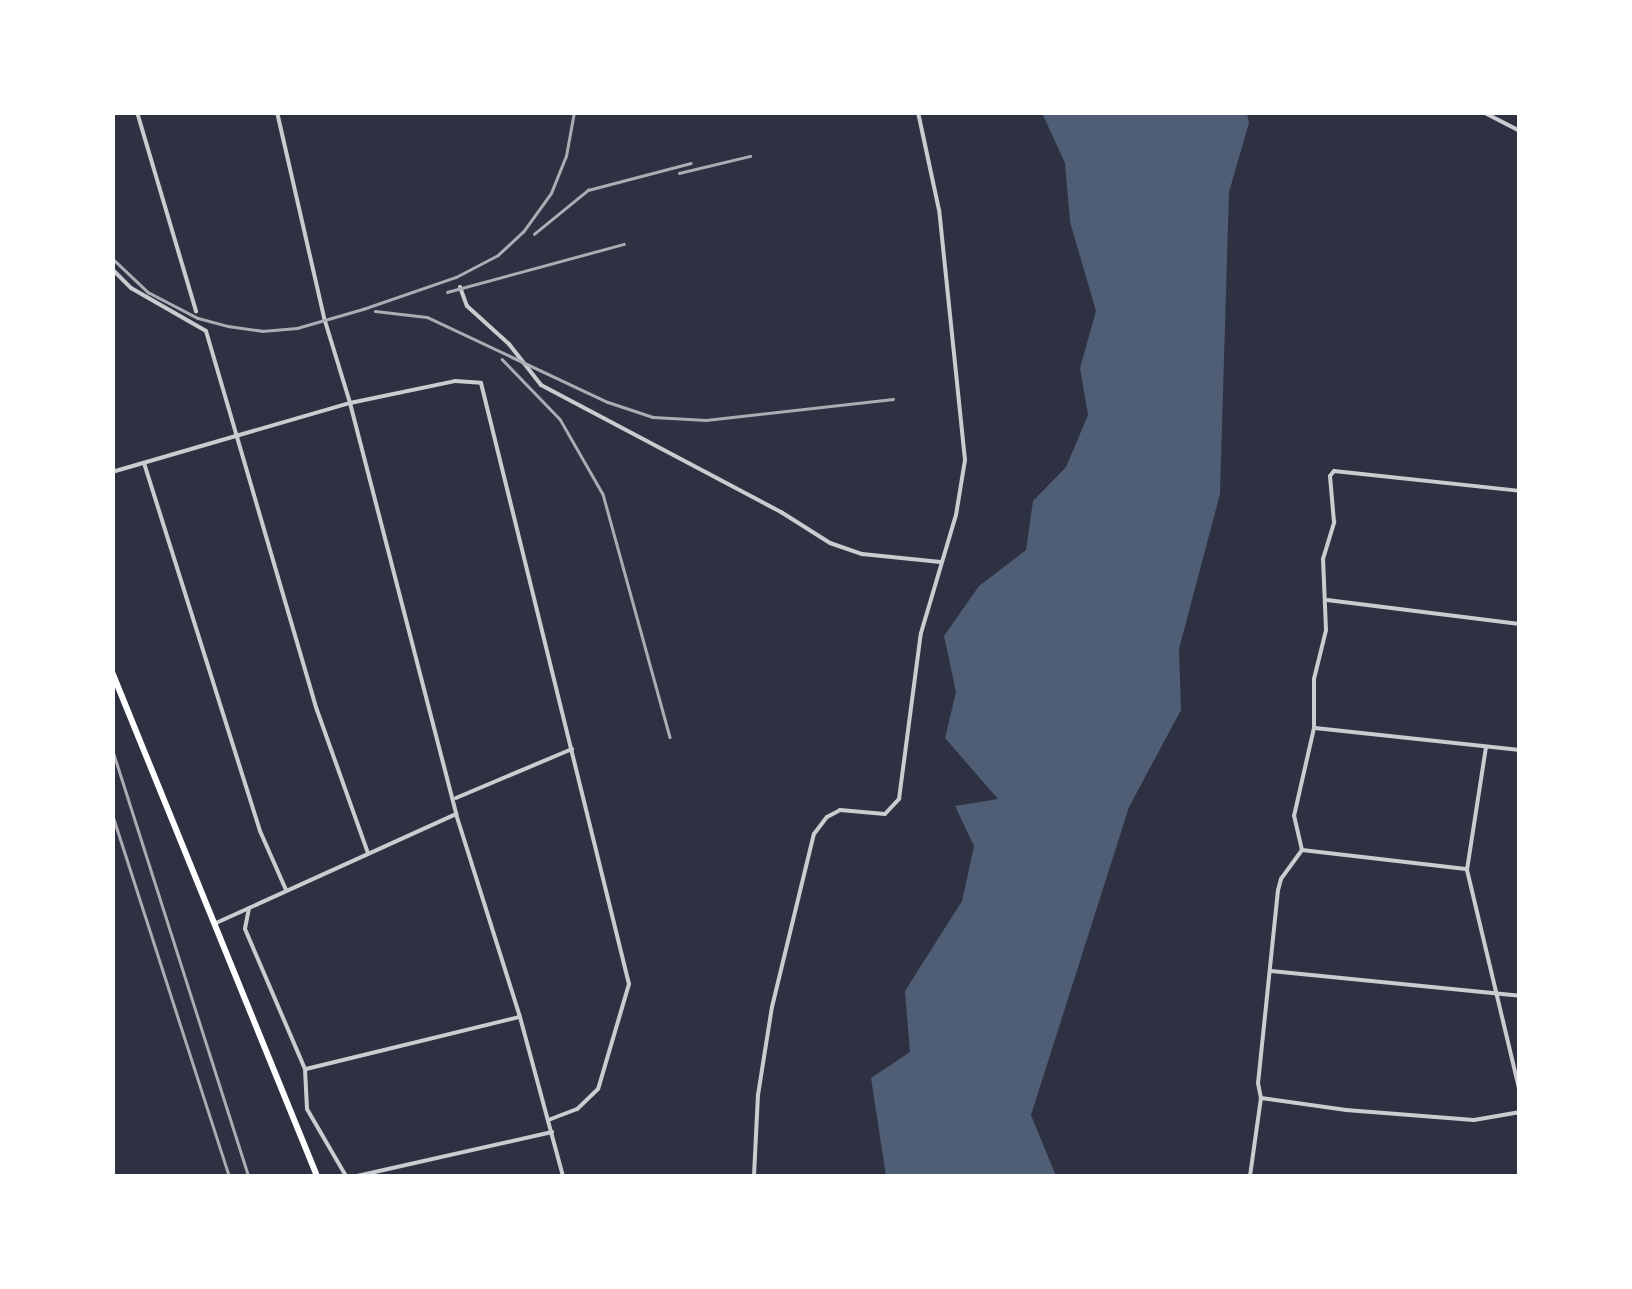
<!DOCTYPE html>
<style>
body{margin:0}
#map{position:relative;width:1632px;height:1289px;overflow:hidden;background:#2d3142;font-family:"IBM Plex Sans",sans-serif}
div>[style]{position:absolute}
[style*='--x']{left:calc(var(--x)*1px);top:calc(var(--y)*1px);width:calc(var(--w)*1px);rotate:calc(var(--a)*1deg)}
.water>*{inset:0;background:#4f5d75}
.minor>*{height:4px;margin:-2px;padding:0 2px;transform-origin:2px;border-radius:2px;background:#caccd0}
.secondary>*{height:6px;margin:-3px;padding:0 3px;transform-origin:3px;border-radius:3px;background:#fff}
.rail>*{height:2.5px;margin:-1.25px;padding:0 1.25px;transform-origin:1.25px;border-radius:1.25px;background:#abadb3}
span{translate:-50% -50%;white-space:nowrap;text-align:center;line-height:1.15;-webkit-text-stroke:9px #fff;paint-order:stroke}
.frame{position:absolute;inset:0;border:115px solid #fff;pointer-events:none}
</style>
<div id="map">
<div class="water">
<i style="clip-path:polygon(1042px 113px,1247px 113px,1249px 123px,1229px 192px,1220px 494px,1179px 649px,1181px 710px,1129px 807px,1031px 1115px,1056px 1176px,886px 1176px,871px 1078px,910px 1052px,905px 991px,962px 901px,974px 846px,955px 806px,998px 799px,945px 738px,956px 692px,944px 636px,979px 586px,1026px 550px,1033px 501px,1066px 467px,1088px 415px,1080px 368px,1096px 311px,1070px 222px,1065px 163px)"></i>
</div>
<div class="minor">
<i style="--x:137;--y:112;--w:208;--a:73.5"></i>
<i style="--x:277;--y:112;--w:214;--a:77.1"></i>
<i style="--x:325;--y:321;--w:86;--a:73"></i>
<i style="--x:350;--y:403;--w:424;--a:75.5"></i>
<i style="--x:456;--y:814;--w:213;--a:72.5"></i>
<i style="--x:520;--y:1017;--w:165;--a:74.9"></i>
<i style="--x:1483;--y:112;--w:42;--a:27.2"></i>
<i style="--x:112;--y:269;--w:27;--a:45"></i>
<i style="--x:131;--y:288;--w:86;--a:29.8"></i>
<i style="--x:206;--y:331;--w:395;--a:73.7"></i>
<i style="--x:317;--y:710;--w:152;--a:70.4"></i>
<i style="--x:460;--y:287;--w:20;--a:70"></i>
<i style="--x:467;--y:306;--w:57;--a:42.1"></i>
<i style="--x:509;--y:344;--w:52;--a:52"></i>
<i style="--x:541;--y:385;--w:272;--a:27.9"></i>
<i style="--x:781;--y:512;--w:58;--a:32.3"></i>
<i style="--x:830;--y:543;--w:34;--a:19"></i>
<i style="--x:862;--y:554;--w:79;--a:5.8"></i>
<i style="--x:144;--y:463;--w:386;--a:72.5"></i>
<i style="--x:260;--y:831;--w:64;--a:66.2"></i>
<i style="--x:112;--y:472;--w:248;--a:-16.2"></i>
<i style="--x:350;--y:403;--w:107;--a:-11.8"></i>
<i style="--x:455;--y:381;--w:26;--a:4"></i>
<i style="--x:481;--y:383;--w:619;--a:76.17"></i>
<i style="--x:629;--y:984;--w:109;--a:106.4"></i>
<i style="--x:598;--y:1089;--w:29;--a:136"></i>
<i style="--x:577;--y:1109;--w:30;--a:159"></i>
<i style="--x:1327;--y:600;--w:194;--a:7.1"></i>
<i style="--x:1315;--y:728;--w:206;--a:6.1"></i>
<i style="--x:1486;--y:747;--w:124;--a:98.8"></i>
<i style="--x:1467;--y:870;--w:229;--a:76.6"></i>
<i style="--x:456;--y:798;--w:126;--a:-22.9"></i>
<i style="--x:1302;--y:850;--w:35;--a:-103"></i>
<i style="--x:1294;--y:816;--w:90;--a:-77.2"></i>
<i style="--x:1314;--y:728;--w:49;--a:-90"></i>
<i style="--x:1314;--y:679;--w:50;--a:-76.2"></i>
<i style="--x:1326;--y:630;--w:71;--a:-92.4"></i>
<i style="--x:1323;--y:559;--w:39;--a:-73"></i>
<i style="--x:1334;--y:522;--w:46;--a:-95"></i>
<i style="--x:1330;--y:476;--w:6;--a:-51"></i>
<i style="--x:1334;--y:471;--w:187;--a:6.1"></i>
<i style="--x:1302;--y:850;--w:36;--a:126"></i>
<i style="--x:1281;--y:879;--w:11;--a:105"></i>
<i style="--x:1278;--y:890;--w:194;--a:95.9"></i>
<i style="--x:1258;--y:1083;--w:15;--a:79"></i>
<i style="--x:1261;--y:1098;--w:86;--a:8"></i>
<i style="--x:1346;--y:1110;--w:128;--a:4.5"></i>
<i style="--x:1474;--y:1120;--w:47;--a:-9.9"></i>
<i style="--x:1302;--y:850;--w:165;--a:6.6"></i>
<i style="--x:249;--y:908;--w:21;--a:101"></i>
<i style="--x:245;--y:929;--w:152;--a:66.8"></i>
<i style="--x:305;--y:1069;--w:40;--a:87.1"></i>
<i style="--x:307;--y:1109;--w:78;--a:59.8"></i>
<i style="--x:216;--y:923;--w:264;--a:-24.4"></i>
<i style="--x:1271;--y:971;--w:250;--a:5.7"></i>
<i style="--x:306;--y:1069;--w:220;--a:-13.7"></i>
<i style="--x:357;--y:1176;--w:200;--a:-12.7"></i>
<i style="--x:754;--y:1176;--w:81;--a:-87.2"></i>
<i style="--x:758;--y:1095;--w:89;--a:-81"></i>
<i style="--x:772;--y:1007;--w:178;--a:-76.4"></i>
<i style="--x:814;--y:834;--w:21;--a:-53"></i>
<i style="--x:827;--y:817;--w:15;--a:-28"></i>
<i style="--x:840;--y:810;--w:45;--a:5.1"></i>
<i style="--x:885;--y:814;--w:21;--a:-47"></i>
<i style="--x:899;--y:799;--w:167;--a:-82.5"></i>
<i style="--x:921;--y:633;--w:123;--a:-73.5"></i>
<i style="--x:956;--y:515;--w:56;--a:-80.7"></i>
<i style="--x:965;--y:460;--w:251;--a:-95.9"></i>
<i style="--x:939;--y:210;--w:100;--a:-102.1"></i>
<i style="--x:1250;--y:1176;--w:79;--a:-82"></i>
</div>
<div class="secondary">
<i style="--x:112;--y:672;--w:544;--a:67.87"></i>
</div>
<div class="rail">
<i style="--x:679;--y:173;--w:73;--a:-13.5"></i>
<i style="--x:534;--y:234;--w:70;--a:-39.2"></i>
<i style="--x:588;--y:190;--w:106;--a:-14.7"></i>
<i style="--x:112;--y:258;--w:50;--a:43.4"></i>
<i style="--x:148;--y:292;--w:56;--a:27.5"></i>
<i style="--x:198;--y:318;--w:31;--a:15"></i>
<i style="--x:228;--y:326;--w:34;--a:8"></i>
<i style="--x:262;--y:331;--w:35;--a:-5"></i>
<i style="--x:297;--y:328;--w:69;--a:-16.1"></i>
<i style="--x:363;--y:309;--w:98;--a:-19"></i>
<i style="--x:456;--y:277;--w:47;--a:-27.6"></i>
<i style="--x:498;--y:255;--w:34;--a:-43"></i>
<i style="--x:523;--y:232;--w:48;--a:-54.3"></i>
<i style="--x:551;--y:193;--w:40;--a:-68"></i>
<i style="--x:566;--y:156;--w:45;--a:-79.7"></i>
<i style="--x:447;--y:292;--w:183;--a:-15.2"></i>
<i style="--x:375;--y:311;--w:52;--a:6.6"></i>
<i style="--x:427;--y:317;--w:200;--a:25.2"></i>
<i style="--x:608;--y:402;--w:47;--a:18.4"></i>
<i style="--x:653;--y:417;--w:53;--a:3.2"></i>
<i style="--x:706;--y:420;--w:188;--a:-6.4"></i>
<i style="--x:502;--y:359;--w:83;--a:46"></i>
<i style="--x:560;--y:419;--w:86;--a:60.2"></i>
<i style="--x:603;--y:494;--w:252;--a:74.6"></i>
<i style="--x:112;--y:748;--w:449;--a:72.3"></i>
<i style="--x:112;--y:813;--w:381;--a:72.1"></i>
</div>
<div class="frame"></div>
</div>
